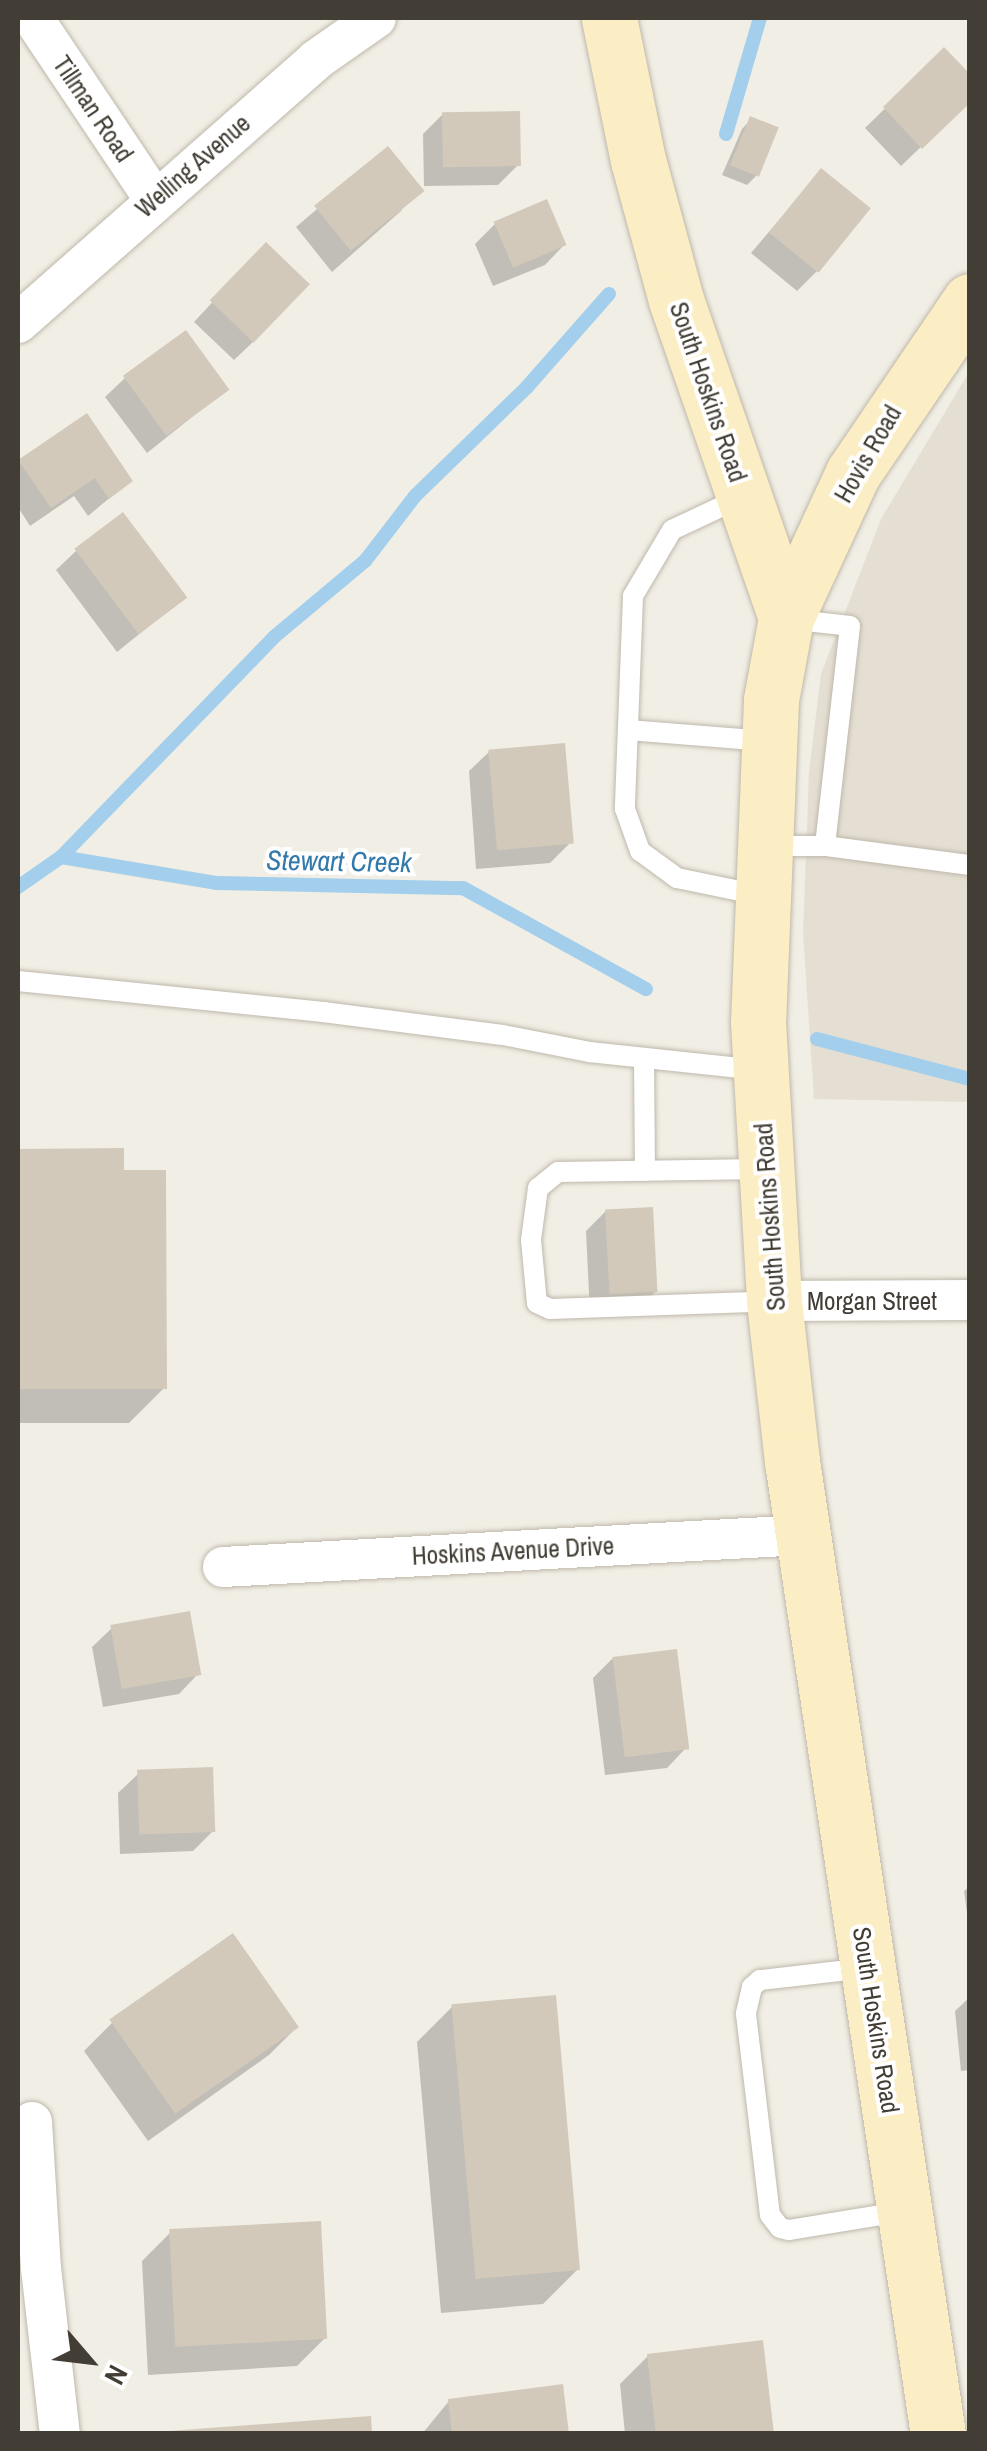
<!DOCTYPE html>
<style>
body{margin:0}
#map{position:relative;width:987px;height:2451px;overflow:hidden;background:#f1eee5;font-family:"Archivo Narrow",sans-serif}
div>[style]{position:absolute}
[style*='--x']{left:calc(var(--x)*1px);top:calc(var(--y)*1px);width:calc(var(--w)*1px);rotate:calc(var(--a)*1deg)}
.residential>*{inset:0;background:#e5dfd3}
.shadow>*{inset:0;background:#0003}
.stream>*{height:14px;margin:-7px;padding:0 7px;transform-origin:7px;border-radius:7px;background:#a3cfec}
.building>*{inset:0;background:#d3c9bb;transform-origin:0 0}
.roads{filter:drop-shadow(0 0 2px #bfb8ab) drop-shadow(0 0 2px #bfb8ab)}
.lane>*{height:20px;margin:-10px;padding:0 10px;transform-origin:10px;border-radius:10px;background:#fff}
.street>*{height:40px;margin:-20px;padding:0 20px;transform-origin:20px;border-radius:20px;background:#fff}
.secondary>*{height:55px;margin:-27.5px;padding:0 27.5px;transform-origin:27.5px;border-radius:27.5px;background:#fceec4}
span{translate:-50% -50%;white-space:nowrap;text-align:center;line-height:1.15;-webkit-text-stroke:8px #fff;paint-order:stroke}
.street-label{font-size:25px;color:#433e35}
.water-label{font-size:28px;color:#3379aa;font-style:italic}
.frame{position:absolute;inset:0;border:20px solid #433e35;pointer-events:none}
.north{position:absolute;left:40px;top:2311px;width:100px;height:100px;-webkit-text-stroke:8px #fff;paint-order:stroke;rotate:118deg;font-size:28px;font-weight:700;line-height:40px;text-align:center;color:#433e35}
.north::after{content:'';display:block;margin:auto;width:35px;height:45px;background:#433e35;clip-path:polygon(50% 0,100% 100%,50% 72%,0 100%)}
</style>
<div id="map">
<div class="residential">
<i style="clip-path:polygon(969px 372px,969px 1102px,814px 1099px,803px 933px,809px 772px,821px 674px,881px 519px)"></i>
</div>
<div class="shadow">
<i style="clip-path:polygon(944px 51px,970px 100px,901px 166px,865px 128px)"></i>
<i style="clip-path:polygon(443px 114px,518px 165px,498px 185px,424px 186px,423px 134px)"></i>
<i style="clip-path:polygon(751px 119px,756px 176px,747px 185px,722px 175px,742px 129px)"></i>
<i style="clip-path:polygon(387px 149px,402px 210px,332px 272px,296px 227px)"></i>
<i style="clip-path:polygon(821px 171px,817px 271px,797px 291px,751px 253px)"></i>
<i style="clip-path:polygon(495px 224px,564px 245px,545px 265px,493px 286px,475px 244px)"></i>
<i style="clip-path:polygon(247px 265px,254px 341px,234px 360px,194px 322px)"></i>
<i style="clip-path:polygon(125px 378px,227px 389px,147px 453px,105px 397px)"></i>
<i style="clip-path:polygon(86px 416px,130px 481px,88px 516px,74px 496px,30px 526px,18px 507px,18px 463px)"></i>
<i style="clip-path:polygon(76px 551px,184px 598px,117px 652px,56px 570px)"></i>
<i style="clip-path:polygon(489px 752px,570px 843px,550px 863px,476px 869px,469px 771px)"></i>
<i style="clip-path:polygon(18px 1151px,122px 1151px,122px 1173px,164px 1388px,129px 1423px,18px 1423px)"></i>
<i style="clip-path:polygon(606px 1211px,656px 1291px,636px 1311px,590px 1314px,586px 1231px)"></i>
<i style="clip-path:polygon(112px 1628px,198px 1674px,179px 1694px,103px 1707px,92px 1647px)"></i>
<i style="clip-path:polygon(613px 1658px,686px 1748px,667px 1768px,605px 1775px,593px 1678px)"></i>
<i style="clip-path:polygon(138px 1774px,213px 1831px,193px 1851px,120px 1854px,118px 1793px)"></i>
<i style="clip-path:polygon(970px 1886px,970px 1934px,964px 1891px)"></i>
<i style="clip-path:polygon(970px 1997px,970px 2070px,961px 2071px,955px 2011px)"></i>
<i style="clip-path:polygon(452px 2007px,578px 2269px,543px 2304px,441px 2313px,417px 2042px)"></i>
<i style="clip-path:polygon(112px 2023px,297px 2027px,269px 2055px,148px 2141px,84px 2051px)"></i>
<i style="clip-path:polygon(170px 2233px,325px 2338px,297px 2366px,148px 2375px,142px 2261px)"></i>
<i style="clip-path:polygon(648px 2356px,771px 2434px,625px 2434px,620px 2384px)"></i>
<i style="clip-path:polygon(449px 2401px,567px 2434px,422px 2434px)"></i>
</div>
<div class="stream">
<i style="--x:726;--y:134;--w:121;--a:-73.7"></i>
<i style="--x:61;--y:857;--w:157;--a:9.5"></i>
<i style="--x:216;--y:883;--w:247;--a:1.2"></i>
<i style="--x:463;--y:888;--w:209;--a:28.9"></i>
<i style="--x:18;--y:887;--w:52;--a:-34.9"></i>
<i style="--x:61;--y:857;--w:306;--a:-45.9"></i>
<i style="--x:274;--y:637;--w:119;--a:-39.9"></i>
<i style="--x:365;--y:561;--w:82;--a:-52.4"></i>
<i style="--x:415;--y:496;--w:156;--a:-44.2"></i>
<i style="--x:527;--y:387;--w:124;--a:-48.6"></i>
<i style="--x:817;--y:1039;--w:158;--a:14.7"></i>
</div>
<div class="building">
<i style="clip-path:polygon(944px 47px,970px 74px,970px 103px,922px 149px,883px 107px)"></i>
<i style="left:520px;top:111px;width:55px;height:78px;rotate:89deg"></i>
<i style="left:750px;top:116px;width:31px;height:53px;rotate:22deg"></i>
<i style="left:388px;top:146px;width:58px;height:95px;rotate:51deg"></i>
<i style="left:821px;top:168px;width:64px;height:83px;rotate:39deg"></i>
<i style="left:547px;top:199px;width:50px;height:58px;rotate:67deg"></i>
<i style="left:266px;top:242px;width:61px;height:81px;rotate:44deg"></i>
<i style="left:186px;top:330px;width:74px;height:78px;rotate:54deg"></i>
<i style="clip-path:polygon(87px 413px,133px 481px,109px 499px,95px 478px,51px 508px,18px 460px)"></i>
<i style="left:123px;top:512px;width:107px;height:61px;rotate:53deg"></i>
<i style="left:565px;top:743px;width:101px;height:77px;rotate:85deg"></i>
<i style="clip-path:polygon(124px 1148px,124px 1170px,166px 1170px,167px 1389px,18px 1389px,18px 1149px)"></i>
<i style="left:653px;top:1207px;width:85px;height:48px;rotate:87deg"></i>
<i style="left:190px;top:1611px;width:65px;height:81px;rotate:80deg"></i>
<i style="left:677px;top:1649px;width:101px;height:65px;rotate:83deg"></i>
<i style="left:213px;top:1767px;width:65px;height:76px;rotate:88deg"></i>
<i style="left:233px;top:1933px;width:115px;height:151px;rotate:55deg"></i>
<i style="left:556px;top:1995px;width:276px;height:105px;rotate:85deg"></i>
<i style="left:321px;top:2221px;width:118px;height:152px;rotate:87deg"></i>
<i style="clip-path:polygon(763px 2340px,774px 2434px,656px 2434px,647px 2354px)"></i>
<i style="clip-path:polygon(563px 2384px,569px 2434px,452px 2434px,448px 2399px)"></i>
<i style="clip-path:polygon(371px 2416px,372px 2434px,169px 2434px,169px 2431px)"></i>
</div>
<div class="roads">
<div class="lane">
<i style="--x:742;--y:497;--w:77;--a:154.8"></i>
<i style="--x:672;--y:530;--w:77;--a:120.6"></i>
<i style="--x:633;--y:596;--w:213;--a:92.2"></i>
<i style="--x:625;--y:809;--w:45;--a:70.3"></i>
<i style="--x:640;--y:851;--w:46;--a:36.1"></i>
<i style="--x:677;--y:878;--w:84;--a:11.7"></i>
<i style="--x:788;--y:619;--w:62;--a:6.4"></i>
<i style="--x:850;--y:626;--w:221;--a:96.5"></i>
<i style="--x:629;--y:730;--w:137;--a:4.6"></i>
<i style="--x:765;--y:846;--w:60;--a:0"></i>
<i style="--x:825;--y:846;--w:146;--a:7.5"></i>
<i style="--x:18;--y:981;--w:307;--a:5.8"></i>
<i style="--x:323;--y:1012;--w:181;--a:7.3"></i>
<i style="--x:503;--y:1035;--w:89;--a:11.1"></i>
<i style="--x:590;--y:1052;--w:169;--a:6.1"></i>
<i style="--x:644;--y:1058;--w:113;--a:89.5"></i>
<i style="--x:764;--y:1169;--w:206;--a:179.2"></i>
<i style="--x:558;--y:1172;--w:26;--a:141"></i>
<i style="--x:538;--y:1188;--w:52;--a:97.7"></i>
<i style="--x:531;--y:1240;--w:63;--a:84.6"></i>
<i style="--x:537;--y:1303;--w:14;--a:25"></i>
<i style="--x:550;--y:1309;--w:224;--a:-2"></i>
<i style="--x:866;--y:1968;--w:107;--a:173.5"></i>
<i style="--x:760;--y:1980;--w:11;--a:139"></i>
<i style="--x:752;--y:1987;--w:28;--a:103"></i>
<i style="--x:746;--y:2014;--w:202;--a:83.2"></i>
<i style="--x:770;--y:2215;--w:16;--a:52"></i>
<i style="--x:780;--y:2228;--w:9;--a:13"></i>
<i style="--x:789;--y:2230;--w:112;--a:-9.2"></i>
</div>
<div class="street">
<i style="--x:33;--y:18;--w:218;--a:56.2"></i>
<i style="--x:18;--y:323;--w:397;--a:-41.4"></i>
<i style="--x:316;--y:60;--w:73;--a:-35"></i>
<i style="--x:774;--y:1301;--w:196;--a:-0.3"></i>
<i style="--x:223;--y:1567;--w:581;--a:-3.16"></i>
<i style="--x:32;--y:2122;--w:146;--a:86.5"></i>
<i style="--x:41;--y:2268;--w:167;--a:83.5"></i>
</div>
<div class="secondary">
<i style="--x:609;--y:18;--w:145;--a:78.5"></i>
<i style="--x:638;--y:160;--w:145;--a:74.8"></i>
<i style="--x:676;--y:300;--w:336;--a:70.9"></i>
<i style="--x:786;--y:618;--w:83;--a:100.4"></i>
<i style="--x:771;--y:700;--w:322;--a:92.3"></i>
<i style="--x:758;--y:1022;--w:279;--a:86.7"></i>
<i style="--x:774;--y:1301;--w:161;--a:83.6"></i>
<i style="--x:792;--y:1461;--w:984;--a:81.47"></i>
<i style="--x:786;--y:618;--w:160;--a:-65.2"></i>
<i style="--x:853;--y:473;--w:208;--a:-55.8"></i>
</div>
</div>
<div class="street-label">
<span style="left:93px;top:109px;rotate:56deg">Tillman Road</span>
<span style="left:193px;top:166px;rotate:-41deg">Welling Avenue</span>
<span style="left:708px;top:392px;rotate:71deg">South Hoskins Road</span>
<span style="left:868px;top:454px;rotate:-60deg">Hovis Road</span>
<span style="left:770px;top:1217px;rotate:-94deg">South Hoskins Road</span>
<span style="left:872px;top:1301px">Morgan Street</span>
<span style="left:513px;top:1551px;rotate:-3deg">Hoskins Avenue Drive</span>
<span style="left:876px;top:2020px;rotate:81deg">South Hoskins Road</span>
</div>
<div class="water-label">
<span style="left:339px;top:861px;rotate:1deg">Stewart Creek</span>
</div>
<div class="frame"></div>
<div class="north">N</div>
</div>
